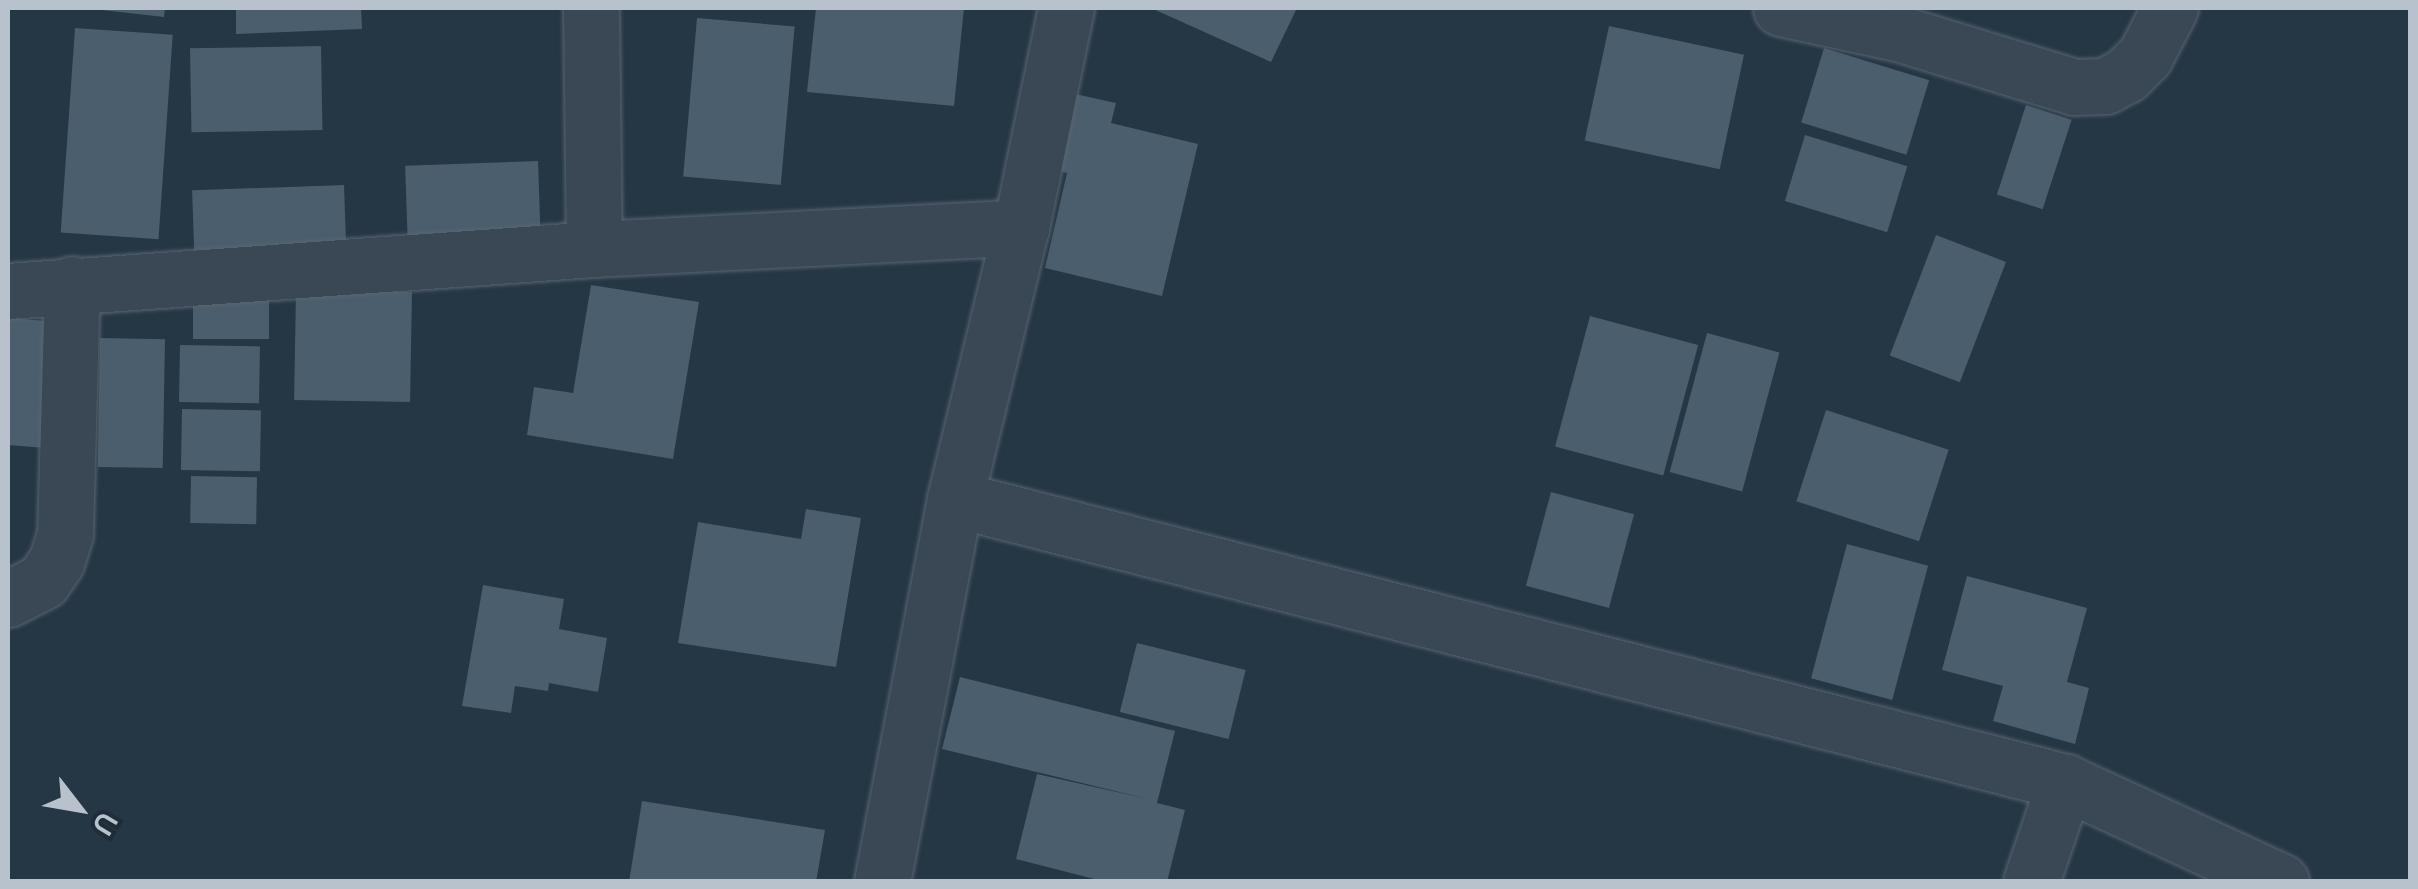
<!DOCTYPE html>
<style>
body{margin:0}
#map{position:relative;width:2418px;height:889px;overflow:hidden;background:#253644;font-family:Lato,sans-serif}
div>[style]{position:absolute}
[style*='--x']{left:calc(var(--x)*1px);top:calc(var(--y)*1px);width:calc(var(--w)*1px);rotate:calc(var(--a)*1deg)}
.building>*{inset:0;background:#4b5e6d;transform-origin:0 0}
.roads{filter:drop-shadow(0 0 2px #586571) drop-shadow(0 0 2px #586571)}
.street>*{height:55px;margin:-27.5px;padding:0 27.5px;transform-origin:27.5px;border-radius:27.5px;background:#394854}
span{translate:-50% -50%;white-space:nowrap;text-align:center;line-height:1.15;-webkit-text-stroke:8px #1e2d39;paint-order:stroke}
.frame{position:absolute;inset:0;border:10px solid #b7c2cd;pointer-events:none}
.north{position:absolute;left:30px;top:759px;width:100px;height:100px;-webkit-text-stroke:8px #1e2d39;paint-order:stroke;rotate:121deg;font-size:28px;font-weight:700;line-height:40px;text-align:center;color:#b7c2cd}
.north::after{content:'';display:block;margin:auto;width:35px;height:45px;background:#b7c2cd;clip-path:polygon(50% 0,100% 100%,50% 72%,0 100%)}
</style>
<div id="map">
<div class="building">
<i style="clip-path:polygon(84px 8px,165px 8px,164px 17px)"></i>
<i style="clip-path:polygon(236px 8px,361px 8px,362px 29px,236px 34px)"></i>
<i style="clip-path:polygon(816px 8px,964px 8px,954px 106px,807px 92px)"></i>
<i style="clip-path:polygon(1151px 8px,1297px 8px,1271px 62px)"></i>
<i style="left:697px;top:18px;width:98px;height:159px;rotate:5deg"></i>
<i style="left:1609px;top:26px;width:138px;height:117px;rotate:12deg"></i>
<i style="left:75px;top:28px;width:98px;height:205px;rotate:4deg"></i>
<i style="left:321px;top:46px;width:84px;height:131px;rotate:89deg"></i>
<i style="left:1824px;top:48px;width:110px;height:78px;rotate:17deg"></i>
<i style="clip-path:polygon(1057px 90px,1116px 103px,1111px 123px,1198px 144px,1162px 296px,1045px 268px,1067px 173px,1038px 166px)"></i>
<i style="left:2026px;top:105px;width:48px;height:94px;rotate:18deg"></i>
<i style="left:1805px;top:135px;width:107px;height:69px;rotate:17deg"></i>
<i style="left:538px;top:161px;width:75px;height:133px;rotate:88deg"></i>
<i style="left:344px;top:185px;width:67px;height:152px;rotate:88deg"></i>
<i style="left:1936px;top:235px;width:75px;height:129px;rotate:21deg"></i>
<i style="clip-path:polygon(591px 285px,699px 302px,673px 459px,527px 435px,534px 387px,573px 393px)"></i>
<i style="left:193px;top:290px;width:76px;height:49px"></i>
<i style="left:296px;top:290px;width:116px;height:110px;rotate:1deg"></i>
<i style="left:1590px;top:316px;width:112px;height:135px;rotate:15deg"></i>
<i style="clip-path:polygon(8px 318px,58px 322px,46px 448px,8px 445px)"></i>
<i style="left:1707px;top:333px;width:75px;height:144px;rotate:15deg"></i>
<i style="left:100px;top:338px;width:65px;height:129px;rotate:1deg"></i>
<i style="left:180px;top:345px;width:80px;height:57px;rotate:1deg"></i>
<i style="left:182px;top:409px;width:79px;height:61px;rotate:1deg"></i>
<i style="left:1826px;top:410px;width:129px;height:96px;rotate:18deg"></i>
<i style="left:191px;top:476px;width:66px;height:47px;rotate:1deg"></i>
<i style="left:1551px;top:492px;width:86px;height:97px;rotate:15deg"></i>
<i style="clip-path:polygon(806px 509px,861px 518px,836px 667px,678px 643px,698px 522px,801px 539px)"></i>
<i style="left:1847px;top:544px;width:84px;height:139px;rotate:15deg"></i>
<i style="clip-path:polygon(1967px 576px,2087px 608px,2067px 682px,2089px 688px,2075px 744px,1993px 721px,2003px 686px,1942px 670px)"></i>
<i style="clip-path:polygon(483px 585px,564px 599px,559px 629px,607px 638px,598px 692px,549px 683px,548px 691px,515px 686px,511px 713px,462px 706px)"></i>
<i style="left:1137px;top:643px;width:112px;height:71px;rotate:14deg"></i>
<i style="clip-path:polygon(960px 677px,1175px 731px,1157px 803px,1185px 810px,1167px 882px,1106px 882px,1016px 859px,1037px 774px,1148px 799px,942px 749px)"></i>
<i style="clip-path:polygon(642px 801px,825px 830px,816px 882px,629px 882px)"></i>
</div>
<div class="roads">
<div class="street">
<i style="--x:591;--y:8;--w:241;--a:89.3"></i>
<i style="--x:1781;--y:8;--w:123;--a:12.2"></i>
<i style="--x:1901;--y:34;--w:181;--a:17"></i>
<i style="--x:2074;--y:87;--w:31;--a:-2"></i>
<i style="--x:2105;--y:86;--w:24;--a:-28"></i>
<i style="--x:2126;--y:75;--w:27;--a:-45"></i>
<i style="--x:2145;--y:56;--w:54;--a:-62.5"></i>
<i style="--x:8;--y:291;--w:588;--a:-4.1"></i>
<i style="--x:594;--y:249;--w:428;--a:-2.9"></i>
<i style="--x:955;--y:499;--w:1146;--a:14.3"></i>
<i style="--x:2065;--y:782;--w:238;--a:24.8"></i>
<i style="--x:8;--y:599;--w:39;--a:-27"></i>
<i style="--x:43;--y:581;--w:25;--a:-56"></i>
<i style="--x:57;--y:560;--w:27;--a:-73"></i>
<i style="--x:65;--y:534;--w:250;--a:-88.4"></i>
<i style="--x:882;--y:882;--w:390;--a:-79.2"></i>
<i style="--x:955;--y:499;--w:280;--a:-76.4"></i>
<i style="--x:1021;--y:227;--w:224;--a:-78.4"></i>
<i style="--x:2031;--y:882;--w:106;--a:-71.2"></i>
</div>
</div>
<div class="frame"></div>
<div class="north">U</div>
</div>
